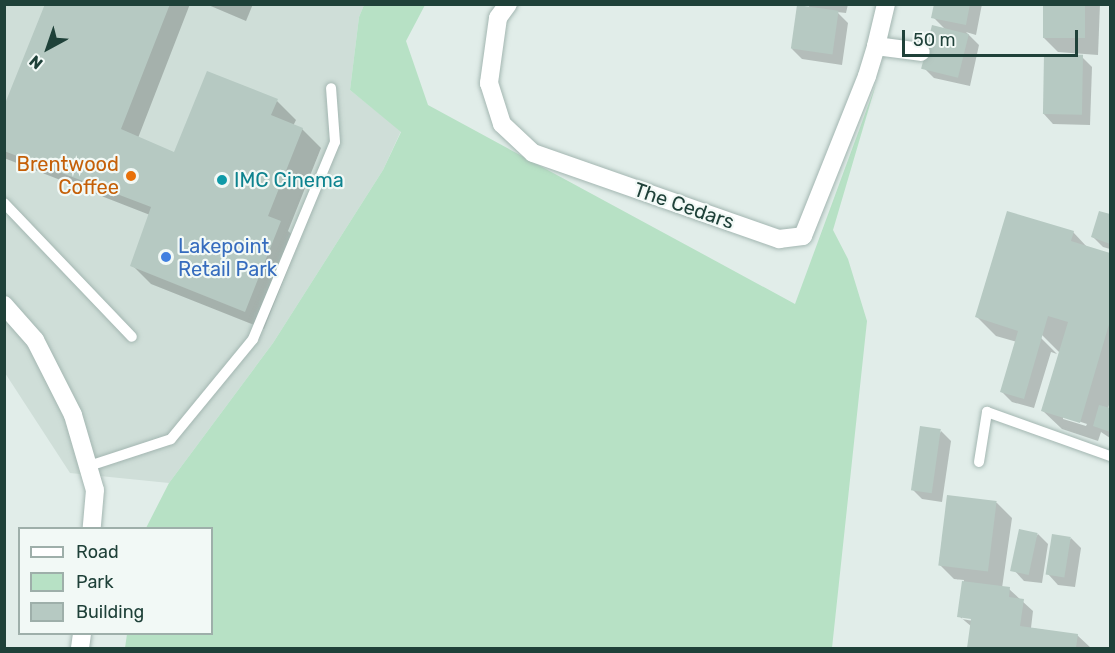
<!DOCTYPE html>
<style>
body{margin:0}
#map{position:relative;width:1115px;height:653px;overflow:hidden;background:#e1ede9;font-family:Rubik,sans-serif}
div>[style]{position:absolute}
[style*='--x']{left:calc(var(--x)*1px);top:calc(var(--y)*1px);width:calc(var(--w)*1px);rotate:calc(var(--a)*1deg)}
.built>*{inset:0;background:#cfded8}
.green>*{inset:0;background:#b7e1c5}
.shadow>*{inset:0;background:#0003}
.building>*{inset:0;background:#b6c9c2;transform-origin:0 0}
.roads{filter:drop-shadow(0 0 2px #a3b6b1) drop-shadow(0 0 2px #a3b6b1)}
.service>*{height:10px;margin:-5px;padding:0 5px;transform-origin:5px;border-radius:5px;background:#fff}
.minor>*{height:18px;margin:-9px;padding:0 9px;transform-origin:9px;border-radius:9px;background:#fff}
.dots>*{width:16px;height:16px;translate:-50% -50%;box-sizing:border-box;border:3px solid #f2f9f6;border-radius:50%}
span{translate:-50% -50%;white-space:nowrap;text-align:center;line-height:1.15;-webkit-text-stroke:4.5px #f2f9f6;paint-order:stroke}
.food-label{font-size:20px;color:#c56008}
.right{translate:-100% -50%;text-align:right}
.culture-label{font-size:20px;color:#0d838f}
.left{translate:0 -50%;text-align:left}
.street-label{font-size:20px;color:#1f4139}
.shop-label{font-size:20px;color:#366cbe}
.frame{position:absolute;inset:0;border:6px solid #1f4139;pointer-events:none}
.legend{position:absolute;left:18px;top:527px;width:195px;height:108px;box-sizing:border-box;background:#f2f9f6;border:2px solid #9eafaa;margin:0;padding:8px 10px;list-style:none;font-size:18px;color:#1f4139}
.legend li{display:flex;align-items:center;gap:12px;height:30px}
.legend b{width:30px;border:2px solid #9eafaa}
.north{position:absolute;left:18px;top:18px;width:60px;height:60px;-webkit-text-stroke:4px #f2f9f6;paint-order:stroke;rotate:220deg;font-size:16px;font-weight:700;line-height:24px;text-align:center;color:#1f4139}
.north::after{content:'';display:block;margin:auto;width:21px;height:27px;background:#1f4139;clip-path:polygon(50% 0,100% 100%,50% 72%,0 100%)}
.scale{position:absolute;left:902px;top:30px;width:176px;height:27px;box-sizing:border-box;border:3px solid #1f4139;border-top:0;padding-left:8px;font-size:18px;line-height:21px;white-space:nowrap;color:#1f4139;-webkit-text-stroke:4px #f2f9f6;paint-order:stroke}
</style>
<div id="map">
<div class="built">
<i style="clip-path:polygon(5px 5px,364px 5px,359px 17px,350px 90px,401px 131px,383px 170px,273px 343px,169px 483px,70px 473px,5px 373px)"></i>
</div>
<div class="green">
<i style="clip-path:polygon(364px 5px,425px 5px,406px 41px,428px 105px,795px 304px,876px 84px,833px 230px,848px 259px,867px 321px,832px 648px,125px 648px,127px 634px,212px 634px,212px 528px,146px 528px,169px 483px,273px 343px,383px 170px,401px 132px,350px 90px,359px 17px)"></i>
</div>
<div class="shadow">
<i style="clip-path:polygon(46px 4px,190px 4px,138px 138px,173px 153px,277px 101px,296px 120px,293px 126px,302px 129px,321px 148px,288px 231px,299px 241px,264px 329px,151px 284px,132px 265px,150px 215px,4px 158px,4px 110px)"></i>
<i style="clip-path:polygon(206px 4px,253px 4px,246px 21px)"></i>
<i style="clip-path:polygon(807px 4px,848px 4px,846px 13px,837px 12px,848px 23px,842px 65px,802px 59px,792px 49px,811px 9px)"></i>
<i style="clip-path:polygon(936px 4px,982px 4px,976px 35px,966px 32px,979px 45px,970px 86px,934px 78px,924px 68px,945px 29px,933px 17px)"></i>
<i style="clip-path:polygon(1044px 4px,1100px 4px,1098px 55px,1058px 52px,1043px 37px)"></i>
<i style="clip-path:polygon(1082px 57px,1092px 67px,1090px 125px,1053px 124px,1043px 113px)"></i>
<i style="clip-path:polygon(1100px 213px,1110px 216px,1110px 249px,1103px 247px,1093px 237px)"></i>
<i style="clip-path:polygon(evenodd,1073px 232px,1088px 248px,1110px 255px,1110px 401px,1108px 409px,1110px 410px,1110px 438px,1101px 432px,1098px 441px,1062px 429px,1043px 411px,1065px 358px,1038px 331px,1036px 333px,1057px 354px,1051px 352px,1034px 408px,1012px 402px,1002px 392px,1017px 342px,996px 336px,977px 317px,1073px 232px,1063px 416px,1087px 424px,1086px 426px,1063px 419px,1063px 416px)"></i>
<i style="clip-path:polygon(941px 431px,951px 441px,942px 502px,922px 499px,912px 489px)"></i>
<i style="clip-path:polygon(evenodd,948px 496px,997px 503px,1012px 518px,1002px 588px,1009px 589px,1033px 611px,1031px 628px,1077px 635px,1091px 648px,969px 648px,972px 627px,959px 616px,964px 580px,954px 579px,939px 564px,948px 496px,962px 616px,973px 617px,973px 621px,962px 619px,962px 616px)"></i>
<i style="clip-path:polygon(1038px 534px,1048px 544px,1042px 583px,1024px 581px,1014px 570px)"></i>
<i style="clip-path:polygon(1071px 538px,1081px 548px,1075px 587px,1058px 585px,1048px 574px)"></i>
</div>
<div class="building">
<i style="clip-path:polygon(45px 4px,170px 4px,121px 129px,174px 152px,207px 71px,278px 99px,271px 115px,303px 128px,268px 216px,281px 221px,245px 312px,130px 266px,151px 207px,4px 151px,4px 106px)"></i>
<i style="clip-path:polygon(934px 4px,970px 4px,966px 25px,931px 18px)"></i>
<i style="left:797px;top:5px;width:42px;height:44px;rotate:8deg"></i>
<i style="left:1043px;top:5px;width:42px;height:33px"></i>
<i style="left:932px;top:25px;width:38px;height:45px;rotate:14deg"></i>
<i style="left:1044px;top:54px;width:39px;height:60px;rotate:1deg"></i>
<i style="clip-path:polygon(1007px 211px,1074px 231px,1071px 241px,1110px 253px,1110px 321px,1080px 423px,1041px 411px,1068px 322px,1048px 316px,1024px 399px,1000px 392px,1018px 331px,975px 317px)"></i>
<i style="clip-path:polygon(1099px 211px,1110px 214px,1110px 244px,1091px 237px)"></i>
<i style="clip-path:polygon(1099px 405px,1110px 408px,1110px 432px,1093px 426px)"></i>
<i style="left:920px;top:426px;width:21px;height:65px;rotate:8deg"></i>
<i style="left:947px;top:495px;width:50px;height:71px;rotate:7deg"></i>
<i style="left:1019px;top:529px;width:19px;height:43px;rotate:12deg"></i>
<i style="left:1052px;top:534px;width:19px;height:41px;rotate:9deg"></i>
<i style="clip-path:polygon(962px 581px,1010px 587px,1009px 597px,1024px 599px,1020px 626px,1078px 634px,1076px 648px,967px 648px,971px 619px,957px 617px)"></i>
</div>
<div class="roads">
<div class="service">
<i style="--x:4;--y:203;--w:185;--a:46.3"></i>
<i style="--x:979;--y:462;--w:51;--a:-80.9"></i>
<i style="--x:987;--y:412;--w:131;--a:19.7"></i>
<i style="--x:89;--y:466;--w:86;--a:-18.2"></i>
<i style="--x:171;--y:439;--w:129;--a:-50.6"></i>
<i style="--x:253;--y:339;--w:213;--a:-67.4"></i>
<i style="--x:335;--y:142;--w:54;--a:-94.2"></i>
</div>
<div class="minor">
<i style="--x:508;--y:4;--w:17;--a:126"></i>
<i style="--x:498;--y:18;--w:66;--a:97.9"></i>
<i style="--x:489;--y:83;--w:43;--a:72.4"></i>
<i style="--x:502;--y:124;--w:42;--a:43.1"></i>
<i style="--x:533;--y:153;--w:261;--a:19.3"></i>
<i style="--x:779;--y:239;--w:24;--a:-7"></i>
<i style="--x:803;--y:236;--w:172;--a:-68.2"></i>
<i style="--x:867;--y:76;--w:31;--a:-73"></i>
<i style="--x:886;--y:4;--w:43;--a:103.4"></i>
<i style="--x:876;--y:46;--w:45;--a:7.6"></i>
<i style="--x:4;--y:305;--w:47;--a:48.5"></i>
<i style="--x:35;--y:340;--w:84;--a:63.1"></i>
<i style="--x:73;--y:415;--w:78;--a:73.7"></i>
<i style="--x:95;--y:490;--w:38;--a:95"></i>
<i style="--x:80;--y:648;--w:14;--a:-82"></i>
</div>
</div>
<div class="dots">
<i style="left:131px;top:176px;background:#e8710a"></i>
<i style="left:222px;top:180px;background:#0f9aa8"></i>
<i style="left:166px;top:257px;background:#3f7fe0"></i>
</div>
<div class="food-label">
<span class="right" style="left:119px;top:176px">Brentwood<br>Coffee</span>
</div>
<div class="culture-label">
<span class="left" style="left:234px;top:180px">IMC Cinema</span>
</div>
<div class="street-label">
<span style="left:684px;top:206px;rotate:19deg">The Cedars</span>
</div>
<div class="shop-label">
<span class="left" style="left:178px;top:258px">Lakepoint<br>Retail Park</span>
</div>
<div class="frame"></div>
<ul class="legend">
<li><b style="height:8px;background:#fff"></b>Road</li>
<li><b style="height:16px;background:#b7e1c5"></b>Park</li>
<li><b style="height:16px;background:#b6c9c2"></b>Building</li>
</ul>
<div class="north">N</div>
<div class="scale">50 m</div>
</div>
